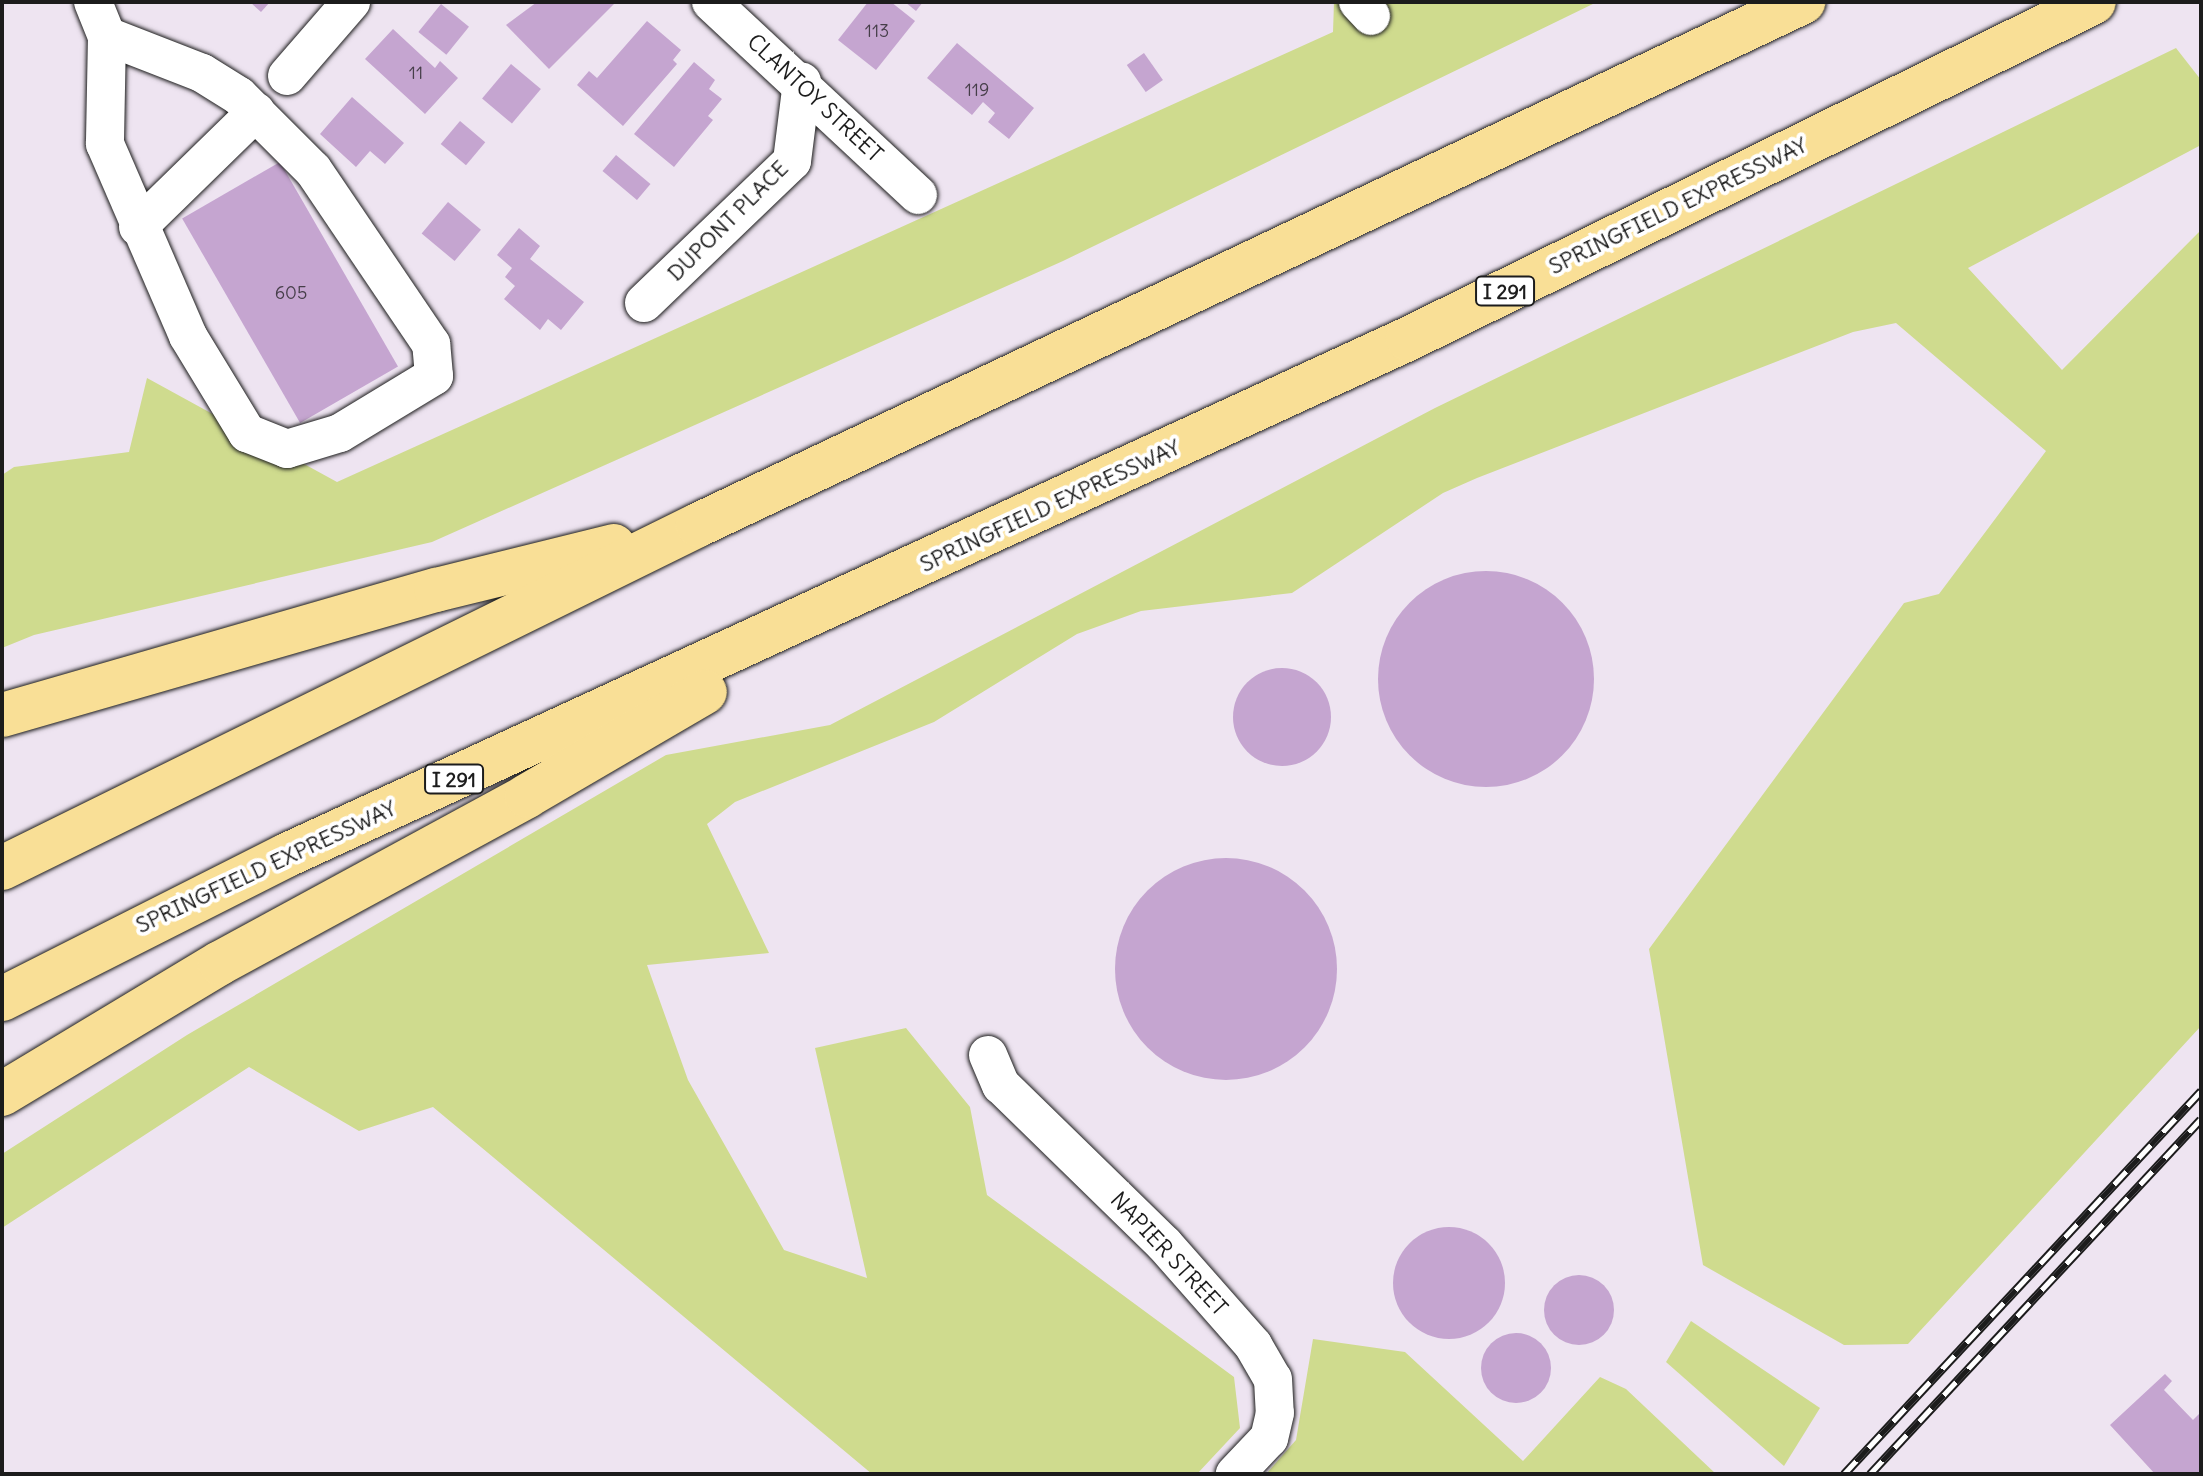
<!DOCTYPE html>
<style>
body{margin:0}
#map{position:relative;width:2203px;height:1476px;overflow:hidden;background:#eee4f1;font-family:Delius,sans-serif}
div>[style]{position:absolute}
[style*='--x']{left:calc(var(--x)*1px);top:calc(var(--y)*1px);width:calc(var(--w)*1px);rotate:calc(var(--a)*1deg)}
.green>*{inset:0;background:#cfdb8e}
.building>*{inset:0;background:#c5a5d0;transform-origin:0 0}
.round{border-radius:50%}
.roads{filter:drop-shadow(0 0 2px #1c1c1c) drop-shadow(0 0 2px #1c1c1c)}
.minor>*{height:38px;margin:-19px;padding:0 19px;transform-origin:19px;border-radius:19px;background:#fff}
.highway>*{height:44px;margin:-22px;padding:0 22px;transform-origin:22px;border-radius:22px;background:#f9df96}
.rail>*{height:9px;margin-top:-4.5px;transform-origin:0;background:repeating-linear-gradient(90deg,#fff 0 18px,#1c1c1c 0 36px);box-sizing:border-box;border-block:2px solid #1c1c1c}
span{translate:-50% -50%;white-space:nowrap;text-align:center;line-height:1.15;-webkit-text-stroke:8px #fff;paint-order:stroke}
.number-label{font-size:18px;color:#463e49}
.number-label span{-webkit-text-stroke-width:0}
.shield-label span{padding:2px 6px;background:#fff;border:2px solid;border-radius:6px;-webkit-text-stroke-width:0}
.shield-label{font-size:20px;color:#1c1c1c;font-weight:700}
.street-label{font-size:22px;color:#1c1c1c}
.frame{position:absolute;inset:0;border:4px solid #1c1c1c;pointer-events:none}
</style>
<div id="map">
<div class="green">
<i style="clip-path:polygon(1334px 2px,1597px 2px,1063px 261px,432px 542px,34px 635px,2px 648px,2px 475px,14px 467px,129px 452px,147px 378px,337px 482px,1333px 32px)"></i>
<i style="clip-path:polygon(2176px 48px,2201px 80px,2201px 145px,1968px 268px,2062px 370px,2201px 230px,2201px 1026px,1908px 1344px,1844px 1345px,1703px 1265px,1649px 949px,1904px 603px,1939px 594px,2046px 451px,1896px 323px,1853px 332px,1477px 478px,1443px 493px,1292px 593px,1141px 611px,1077px 634px,934px 722px,735px 802px,707px 824px,769px 953px,647px 965px,688px 1080px,784px 1250px,867px 1278px,815px 1048px,906px 1028px,970px 1107px,987px 1195px,1234px 1377px,1240px 1428px,1197px 1474px,872px 1474px,433px 1107px,359px 1131px,249px 1067px,2px 1228px,2px 1154px,187px 1035px,666px 755px,830px 725px,1435px 408px)"></i>
<i style="clip-path:polygon(1691px 1321px,1820px 1408px,1784px 1466px,1666px 1362px)"></i>
<i style="clip-path:polygon(1313px 1339px,1405px 1352px,1523px 1461px,1600px 1377px,1626px 1389px,1716px 1474px,1266px 1474px,1296px 1440px)"></i>
</div>
<div class="building">
<i style="clip-path:polygon(250px 2px,270px 2px,261px 12px)"></i>
<i style="clip-path:polygon(537px 2px,616px 2px,549px 69px,506px 25px)"></i>
<i style="clip-path:polygon(868px 2px,891px 2px,915px 21px,876px 70px,838px 40px)"></i>
<i style="clip-path:polygon(905px 2px,923px 2px,916px 11px)"></i>
<i style="left:441px;top:4px;width:36px;height:36px;rotate:39deg"></i>
<i style="clip-path:polygon(647px 21px,681px 50px,673px 60px,677px 64px,623px 126px,577px 85px,589px 71px,597px 78px)"></i>
<i style="clip-path:polygon(393px 29px,435px 68px,440px 61px,458px 78px,425px 114px,365px 59px)"></i>
<i style="clip-path:polygon(957px 43px,1034px 108px,1009px 139px,988px 122px,995px 113px,983px 102px,972px 115px,927px 78px)"></i>
<i style="left:1144px;top:53px;width:33px;height:21px;rotate:55deg"></i>
<i style="clip-path:polygon(694px 62px,715px 80px,709px 89px,722px 99px,708px 116px,713px 120px,674px 167px,634px 134px)"></i>
<i style="left:511px;top:64px;width:39px;height:45px;rotate:40deg"></i>
<i style="clip-path:polygon(352px 97px,404px 143px,385px 164px,370px 151px,356px 167px,320px 134px)"></i>
<i style="left:460px;top:121px;width:33px;height:30px;rotate:40deg"></i>
<i style="left:616px;top:155px;width:45px;height:21px;rotate:40deg"></i>
<i style="left:280px;top:162px;width:236px;height:113px;rotate:60deg"></i>
<i style="left:448px;top:202px;width:43px;height:41px;rotate:40deg"></i>
<i style="clip-path:polygon(519px 228px,540px 246px,530px 259px,584px 302px,561px 330px,548px 319px,540px 330px,504px 299px,515px 286px,505px 277px,512px 268px,497px 255px)"></i>
<i class="round" style="left:1378px;top:571px;width:216px;height:216px"></i>
<i class="round" style="left:1233px;top:668px;width:98px;height:98px"></i>
<i class="round" style="left:1115px;top:858px;width:222px;height:222px"></i>
<i class="round" style="left:1393px;top:1227px;width:112px;height:112px"></i>
<i class="round" style="left:1544px;top:1275px;width:70px;height:70px"></i>
<i class="round" style="left:1481px;top:1333px;width:70px;height:70px"></i>
<i style="clip-path:polygon(2165px 1374px,2172px 1381px,2164px 1390px,2193px 1420px,2201px 1412px,2201px 1474px,2155px 1474px,2110px 1425px)"></i>
</div>
<div class="roads">
<div class="minor">
<i style="--x:93;--y:2;--w:37;--a:68"></i>
<i style="--x:107;--y:36;--w:108;--a:91.1"></i>
<i style="--x:105;--y:144;--w:209;--a:66.6"></i>
<i style="--x:188;--y:336;--w:114;--a:58.7"></i>
<i style="--x:247;--y:433;--w:43;--a:21.8"></i>
<i style="--x:287;--y:449;--w:55;--a:-16.8"></i>
<i style="--x:340;--y:433;--w:110;--a:-31.2"></i>
<i style="--x:434;--y:376;--w:32;--a:-95"></i>
<i style="--x:431;--y:344;--w:210;--a:-124.1"></i>
<i style="--x:313;--y:170;--w:105;--a:-135"></i>
<i style="--x:239;--y:96;--w:44;--a:-148.1"></i>
<i style="--x:202;--y:73;--w:102;--a:-158.7"></i>
<i style="--x:711;--y:2;--w:283;--a:43"></i>
<i style="--x:1358;--y:2;--w:19;--a:47"></i>
<i style="--x:287;--y:76;--w:98;--a:-49.1"></i>
<i style="--x:138;--y:227;--w:165;--a:-44.3"></i>
<i style="--x:644;--y:303;--w:205;--a:-43.8"></i>
<i style="--x:792;--y:161;--w:80;--a:-82.8"></i>
<i style="--x:988;--y:1055;--w:33;--a:67"></i>
<i style="--x:1001;--y:1085;--w:228;--a:44.3"></i>
<i style="--x:1164;--y:1244;--w:135;--a:48.6"></i>
<i style="--x:1253;--y:1345;--w:39;--a:60"></i>
<i style="--x:1273;--y:1379;--w:34;--a:87"></i>
<i style="--x:1275;--y:1413;--w:26;--a:103"></i>
<i style="--x:1269;--y:1438;--w:50;--a:133.4"></i>
</div>
<div class="highway">
<i style="--x:2;--y:715;--w:452;--a:-16.1"></i>
<i style="--x:436;--y:590;--w:183;--a:-13.9"></i>
<i style="--x:2;--y:868;--w:776;--a:-26.23"></i>
<i style="--x:698;--y:525;--w:1223;--a:-25.33"></i>
<i style="--x:2;--y:999;--w:319;--a:-26.8"></i>
<i style="--x:287;--y:855;--w:1234;--a:-24.72"></i>
<i style="--x:1408;--y:339;--w:764;--a:-26.16"></i>
<i style="--x:2;--y:1094;--w:254;--a:-31"></i>
<i style="--x:220;--y:963;--w:349;--a:-28.5"></i>
<i style="--x:527;--y:796;--w:206;--a:-30.3"></i>
</div>
</div>
<div class="rail">
<i style="--x:1844;--y:1474;--w:524;--a:-47.01"></i>
<i style="--x:1870;--y:1474;--w:485;--a:-47"></i>
</div>
<div class="number-label">
<span style="left:877px;top:31px">113</span>
<span style="left:416px;top:73px">11</span>
<span style="left:977px;top:90px">119</span>
<span style="left:291px;top:293px">605</span>
</div>
<div class="shield-label">
<span style="left:1505px;top:291px">I 291</span>
<span style="left:454px;top:779px">I 291</span>
</div>
<div class="street-label">
<span style="left:815px;top:98px;rotate:43deg">CLANTOY STREET</span>
<span style="left:1678px;top:206px;rotate:-26deg">SPRINGFIELD EXPRESSWAY</span>
<span style="left:728px;top:221px;rotate:-45deg">DUPONT PLACE</span>
<span style="left:1050px;top:506px;rotate:-25deg">SPRINGFIELD EXPRESSWAY</span>
<span style="left:266px;top:867px;rotate:-25deg">SPRINGFIELD EXPRESSWAY</span>
<span style="left:1169px;top:1254px;rotate:47deg">NAPIER STREET</span>
</div>
<div class="frame"></div>
</div>
